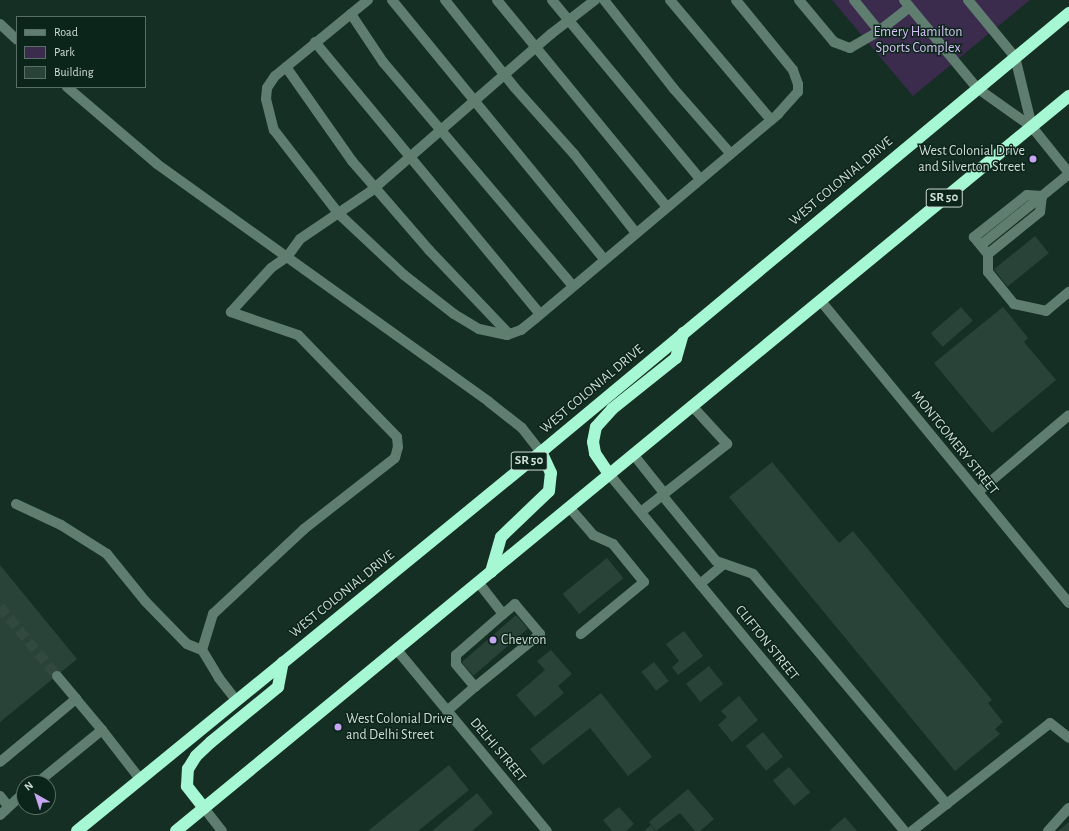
<!DOCTYPE html>
<style>
body{margin:0}
#map{position:relative;width:1069px;height:831px;overflow:hidden;background:#162f24;font-family:"Alegreya Sans",sans-serif}
div>[style]{position:absolute}
[style*='--x']{left:calc(var(--x)*1px);top:calc(var(--y)*1px);width:calc(var(--w)*1px);rotate:calc(var(--a)*1deg)}
.green>*{inset:0;background:#3b2b4d}
.building>*{inset:0;background:#2a4338;transform-origin:0 0}
.minor-tunnel>*{height:10px;margin-top:-5px;transform-origin:0;background:repeating-linear-gradient(90deg,#32493f 0 10px,transparent 0 15px)}
.minor>*{height:10px;margin:-5px;padding:0 5px;transform-origin:5px;border-radius:5px;background:#5f7e70}
.highway>*{height:12px;margin:-6px;padding:0 6px;transform-origin:6px;border-radius:6px;background:#a6f7d3}
.dots>*{width:11px;height:11px;translate:-50% -50%;box-sizing:border-box;border:2px solid #0c251b;border-radius:50%}
span{translate:-50% -50%;white-space:nowrap;text-align:center;line-height:1.15;-webkit-text-stroke:3px #0c251b;paint-order:stroke}
.shield-label span{padding:1px 3px;background:#0c251b;border:1px solid;border-radius:3px;-webkit-text-stroke-width:0}
.shield-label{font-size:13px;color:#cfddd6;font-weight:700}
.park-label{font-size:14px;color:#d8c2f6}
.poi-label{font-size:14px;color:#cfddd6}
.right{translate:-100% -50%;text-align:right}
.left{translate:0 -50%;text-align:left}
.street-label{font-size:14px;color:#cfddd6}
.legend{position:absolute;left:16px;top:16px;width:130px;height:72px;box-sizing:border-box;background:#0c251b;border:1px solid #5a6f66;margin:0;padding:5px 7px;list-style:none;font-size:12px;color:#cfddd6}
.legend li{display:flex;align-items:center;gap:8px;height:20px}
.legend b{width:20px;border:1px solid #5a6f66}
.north{position:absolute;left:16px;top:775px;width:40px;height:40px;box-sizing:border-box;background:#0c251b;border:1px solid #5a6f66;border-radius:50%;rotate:321deg;font-size:11px;font-weight:700;line-height:16px;text-align:center;color:#cfddd6}
.north::after{content:'';display:block;margin:auto;width:14px;height:18px;background:#c6a6f0;clip-path:polygon(50% 0,100% 100%,50% 72%,0 100%)}
</style>
<div id="map">
<div class="green">
<i style="clip-path:polygon(832px 0,1030px 0,913px 96px)"></i>
</div>
<div class="building">
<i style="left:1035px;top:236px;width:22px;height:53px;rotate:51deg"></i>
<i style="left:961px;top:307px;width:18px;height:40px;rotate:49deg"></i>
<i style="clip-path:polygon(1003px 307px,1028px 338px,1024px 342px,1056px 380px,992px 433px,934px 363px)"></i>
<i style="clip-path:polygon(772px 462px,839px 543px,853px 531px,992px 700px,988px 703px,1003px 722px,995px 729px,1000px 734px,955px 771px,729px 497px)"></i>
<i style="left:607px;top:558px;width:26px;height:57px;rotate:51deg"></i>
<i style="clip-path:polygon(0 565px,77px 659px,0 722px)"></i>
<i style="left:516px;top:615px;width:18px;height:72px;rotate:49deg"></i>
<i style="clip-path:polygon(684px 631px,703px 656px,678px 675px,672px 667px,679px 661px,666px 644px)"></i>
<i style="clip-path:polygon(551px 650px,572px 674px,558px 686px,564px 693px,535px 717px,516px 695px,545px 670px,537px 661px)"></i>
<i style="left:654px;top:662px;width:24px;height:16px;rotate:52deg"></i>
<i style="left:709px;top:666px;width:23px;height:29px;rotate:52deg"></i>
<i style="clip-path:polygon(601px 693px,652px 757px,628px 776px,590px 728px,543px 765px,530px 749px)"></i>
<i style="clip-path:polygon(739px 696px,758px 720px,732px 742px,718px 725px,727px 717px,721px 711px)"></i>
<i style="left:763px;top:732px;width:32px;height:22px;rotate:51deg"></i>
<i style="clip-path:polygon(449px 765px,469px 790px,418px 831px,368px 831px)"></i>
<i style="left:789px;top:767px;width:33px;height:21px;rotate:50deg"></i>
<i style="clip-path:polygon(688px 789px,714px 819px,700px 831px,695px 831px,680px 813px,656px 831px,649px 822px)"></i>
<i style="clip-path:polygon(477px 793px,493px 813px,472px 831px,432px 831px)"></i>
<i style="clip-path:polygon(619px 807px,634px 824px,626px 831px,612px 831px,603px 820px)"></i>
<i style="clip-path:polygon(845px 817px,857px 831px,829px 831px)"></i>
<i style="clip-path:polygon(1069px 822px,1069px 831px,1058px 831px)"></i>
<i style="clip-path:polygon(651px 825px,655px 831px,644px 831px)"></i>
</div>
<div class="minor-tunnel">
<i style="--x:0;--y:607;--w:89;--a:50.4"></i>
</div>
<div class="minor">
<i style="--x:368;--y:0;--w:120;--a:140.7"></i>
<i style="--x:275;--y:76;--w:14;--a:124"></i>
<i style="--x:267;--y:88;--w:11;--a:95"></i>
<i style="--x:266;--y:99;--w:32;--a:76"></i>
<i style="--x:274;--y:130;--w:106;--a:52.3"></i>
<i style="--x:339;--y:214;--w:89;--a:43.2"></i>
<i style="--x:404;--y:275;--w:63;--a:38"></i>
<i style="--x:454;--y:314;--w:29;--a:31"></i>
<i style="--x:479;--y:329;--w:29;--a:12"></i>
<i style="--x:507;--y:335;--w:15;--a:-20"></i>
<i style="--x:521;--y:330;--w:19;--a:-39"></i>
<i style="--x:536;--y:318;--w:317;--a:-40.1"></i>
<i style="--x:778;--y:114;--w:30;--a:-48"></i>
<i style="--x:798;--y:92;--w:8;--a:-90"></i>
<i style="--x:798;--y:84;--w:15;--a:-110"></i>
<i style="--x:793;--y:70;--w:90;--a:-129.2"></i>
<i style="--x:392;--y:0;--w:335;--a:50.7"></i>
<i style="--x:445;--y:0;--w:112;--a:51.5"></i>
<i style="--x:515;--y:88;--w:89;--a:48.2"></i>
<i style="--x:574;--y:154;--w:100;--a:51.9"></i>
<i style="--x:497;--y:0;--w:268;--a:50.6"></i>
<i style="--x:552;--y:0;--w:232;--a:50.4"></i>
<i style="--x:604;--y:0;--w:113;--a:51.8"></i>
<i style="--x:674;--y:89;--w:86;--a:48.8"></i>
<i style="--x:670;--y:0;--w:157;--a:49.9"></i>
<i style="--x:799;--y:0;--w:55;--a:50.2"></i>
<i style="--x:834;--y:42;--w:17;--a:21"></i>
<i style="--x:850;--y:48;--w:34;--a:-30"></i>
<i style="--x:854;--y:0;--w:40;--a:51"></i>
<i style="--x:879;--y:31;--w:39;--a:-38"></i>
<i style="--x:904;--y:0;--w:114;--a:50.3"></i>
<i style="--x:977;--y:88;--w:67;--a:35.3"></i>
<i style="--x:1032;--y:127;--w:59;--a:51.2"></i>
<i style="--x:968;--y:0;--w:74;--a:50.5"></i>
<i style="--x:1015;--y:57;--w:72;--a:76.3"></i>
<i style="--x:351;--y:14;--w:58;--a:56.3"></i>
<i style="--x:383;--y:62;--w:292;--a:49.7"></i>
<i style="--x:0;--y:24;--w:23;--a:43"></i>
<i style="--x:315;--y:42;--w:353;--a:50.4"></i>
<i style="--x:286;--y:67;--w:115;--a:54.9"></i>
<i style="--x:352;--y:161;--w:118;--a:49.1"></i>
<i style="--x:429;--y:250;--w:116;--a:46.4"></i>
<i style="--x:67;--y:87;--w:118;--a:40.5"></i>
<i style="--x:157;--y:164;--w:408;--a:35.6"></i>
<i style="--x:489;--y:402;--w:42;--a:38.2"></i>
<i style="--x:522;--y:428;--w:31;--a:52"></i>
<i style="--x:1069;--y:174;--w:35;--a:141"></i>
<i style="--x:1042;--y:196;--w:15;--a:-176"></i>
<i style="--x:1027;--y:195;--w:68;--a:141.6"></i>
<i style="--x:974;--y:237;--w:22;--a:51"></i>
<i style="--x:988;--y:254;--w:18;--a:90"></i>
<i style="--x:988;--y:272;--w:41;--a:50.9"></i>
<i style="--x:1014;--y:304;--w:33;--a:12"></i>
<i style="--x:1046;--y:311;--w:30;--a:-40"></i>
<i style="--x:981;--y:245;--w:78;--a:-38.8"></i>
<i style="--x:988;--y:254;--w:67;--a:-38.9"></i>
<i style="--x:1040;--y:212;--w:16;--a:-83"></i>
<i style="--x:820;--y:300;--w:392;--a:50.6"></i>
<i style="--x:633;--y:454;--w:50;--a:51.5"></i>
<i style="--x:609;--y:474;--w:463;--a:50.4"></i>
<i style="--x:978;--y:492;--w:119;--a:-40.2"></i>
<i style="--x:662;--y:495;--w:85;--a:50.7"></i>
<i style="--x:716;--y:561;--w:39;--a:19"></i>
<i style="--x:753;--y:574;--w:301;--a:49.9"></i>
<i style="--x:16;--y:504;--w:50;--a:25"></i>
<i style="--x:61;--y:525;--w:54;--a:32.2"></i>
<i style="--x:107;--y:554;--w:60;--a:51"></i>
<i style="--x:145;--y:601;--w:60;--a:45.7"></i>
<i style="--x:187;--y:644;--w:16;--a:22"></i>
<i style="--x:569;--y:507;--w:37;--a:49"></i>
<i style="--x:593;--y:535;--w:22;--a:24"></i>
<i style="--x:613;--y:544;--w:49;--a:50.8"></i>
<i style="--x:644;--y:582;--w:82;--a:140.5"></i>
<i style="--x:641;--y:512;--w:110;--a:-38.3"></i>
<i style="--x:727;--y:444;--w:52;--a:-132.6"></i>
<i style="--x:700;--y:584;--w:30;--a:-40"></i>
<i style="--x:397;--y:650;--w:235;--a:50.4"></i>
<i style="--x:57;--y:676;--w:30;--a:50"></i>
<i style="--x:475;--y:687;--w:84;--a:-39.2"></i>
<i style="--x:540;--y:634;--w:39;--a:-130"></i>
<i style="--x:515;--y:604;--w:16;--a:140"></i>
<i style="--x:236;--y:700;--w:28;--a:-128"></i>
<i style="--x:219;--y:678;--w:33;--a:-121"></i>
<i style="--x:202;--y:650;--w:38;--a:-73"></i>
<i style="--x:213;--y:614;--w:125;--a:-43"></i>
<i style="--x:304;--y:529;--w:115;--a:-38"></i>
<i style="--x:395;--y:458;--w:11;--a:-75"></i>
<i style="--x:398;--y:447;--w:10;--a:-96"></i>
<i style="--x:397;--y:437;--w:142;--a:-134.1"></i>
<i style="--x:298;--y:335;--w:71;--a:-161.1"></i>
<i style="--x:231;--y:312;--w:59;--a:-47.7"></i>
<i style="--x:271;--y:268;--w:19;--a:-35"></i>
<i style="--x:287;--y:257;--w:22;--a:-54"></i>
<i style="--x:300;--y:239;--w:86;--a:-34.1"></i>
<i style="--x:371;--y:191;--w:239;--a:-41.1"></i>
<i style="--x:551;--y:34;--w:56;--a:-37.7"></i>
<i style="--x:447;--y:711;--w:37;--a:-41"></i>
<i style="--x:475;--y:687;--w:30;--a:-130"></i>
<i style="--x:456;--y:664;--w:9;--a:-90"></i>
<i style="--x:456;--y:655;--w:62;--a:-41.1"></i>
<i style="--x:503;--y:614;--w:41;--a:-128"></i>
<i style="--x:0;--y:762;--w:99;--a:-39.7"></i>
<i style="--x:76;--y:699;--w:40;--a:50"></i>
<i style="--x:37;--y:783;--w:84;--a:-39.2"></i>
<i style="--x:102;--y:730;--w:62;--a:52.2"></i>
<i style="--x:0;--y:796;--w:13;--a:51"></i>
<i style="--x:204;--y:808;--w:29;--a:52"></i>
<i style="--x:0;--y:815;--w:33;--a:-43"></i>
<i style="--x:912;--y:831;--w:175;--a:-38"></i>
<i style="--x:1050;--y:723;--w:24;--a:38"></i>
<i style="--x:1048;--y:831;--w:31;--a:-48"></i>
</div>
<div class="highway">
<i style="--x:609;--y:474;--w:25;--a:-124"></i>
<i style="--x:595;--y:453;--w:11;--a:-100"></i>
<i style="--x:593;--y:442;--w:15;--a:-79"></i>
<i style="--x:596;--y:427;--w:24;--a:-48"></i>
<i style="--x:612;--y:409;--w:82;--a:-38.6"></i>
<i style="--x:676;--y:358;--w:26;--a:-74"></i>
<i style="--x:491;--y:572;--w:36;--a:-74"></i>
<i style="--x:501;--y:537;--w:66;--a:-43.8"></i>
<i style="--x:549;--y:491;--w:18;--a:-84"></i>
<i style="--x:551;--y:473;--w:23;--a:-115"></i>
<i style="--x:204;--y:808;--w:28;--a:-128"></i>
<i style="--x:187;--y:786;--w:17;--a:-87"></i>
<i style="--x:188;--y:769;--w:15;--a:-58"></i>
<i style="--x:196;--y:756;--w:21;--a:-43"></i>
<i style="--x:211;--y:742;--w:87;--a:-39.4"></i>
<i style="--x:278;--y:687;--w:25;--a:-79"></i>
<i style="--x:77;--y:831;--w:599;--a:-39.24"></i>
<i style="--x:541;--y:452;--w:687;--a:-39.74"></i>
<i style="--x:176;--y:831;--w:1157;--a:-39.46"></i>
</div>
<div class="dots">
<i style="left:1033px;top:159px;background:#c6a6f0"></i>
<i style="left:493px;top:640px;background:#c6a6f0"></i>
<i style="left:338px;top:727px;background:#c6a6f0"></i>
</div>
<div class="shield-label">
<span style="left:944px;top:198px">SR 50</span>
<span style="left:529px;top:461px">SR 50</span>
</div>
<div class="park-label">
<span style="left:918px;top:40px">Emery Hamilton<br>Sports Complex</span>
</div>
<div class="poi-label">
<span class="right" style="left:1025px;top:159px">West Colonial Drive<br>and Silverton Street</span>
<span class="left" style="left:501px;top:640px">Chevron</span>
<span class="left" style="left:346px;top:727px">West Colonial Drive<br>and Delhi Street</span>
</div>
<div class="street-label">
<span style="left:841px;top:181px;rotate:-40deg">WEST COLONIAL DRIVE</span>
<span style="left:592px;top:389px;rotate:-40deg">WEST COLONIAL DRIVE</span>
<span style="left:955px;top:443px;rotate:51deg">MONTGOMERY STREET</span>
<span style="left:342px;top:594px;rotate:-39deg">WEST COLONIAL DRIVE</span>
<span style="left:767px;top:643px;rotate:51deg">CLIFTON STREET</span>
<span style="left:498px;top:750px;rotate:50deg">DELHI STREET</span>
</div>
<ul class="legend">
<li><b style="height:5px;background:#5f7e70"></b>Road</li>
<li><b style="height:11px;background:#3b2b4d"></b>Park</li>
<li><b style="height:11px;background:#2a4338"></b>Building</li>
</ul>
<div class="north">N</div>
</div>
